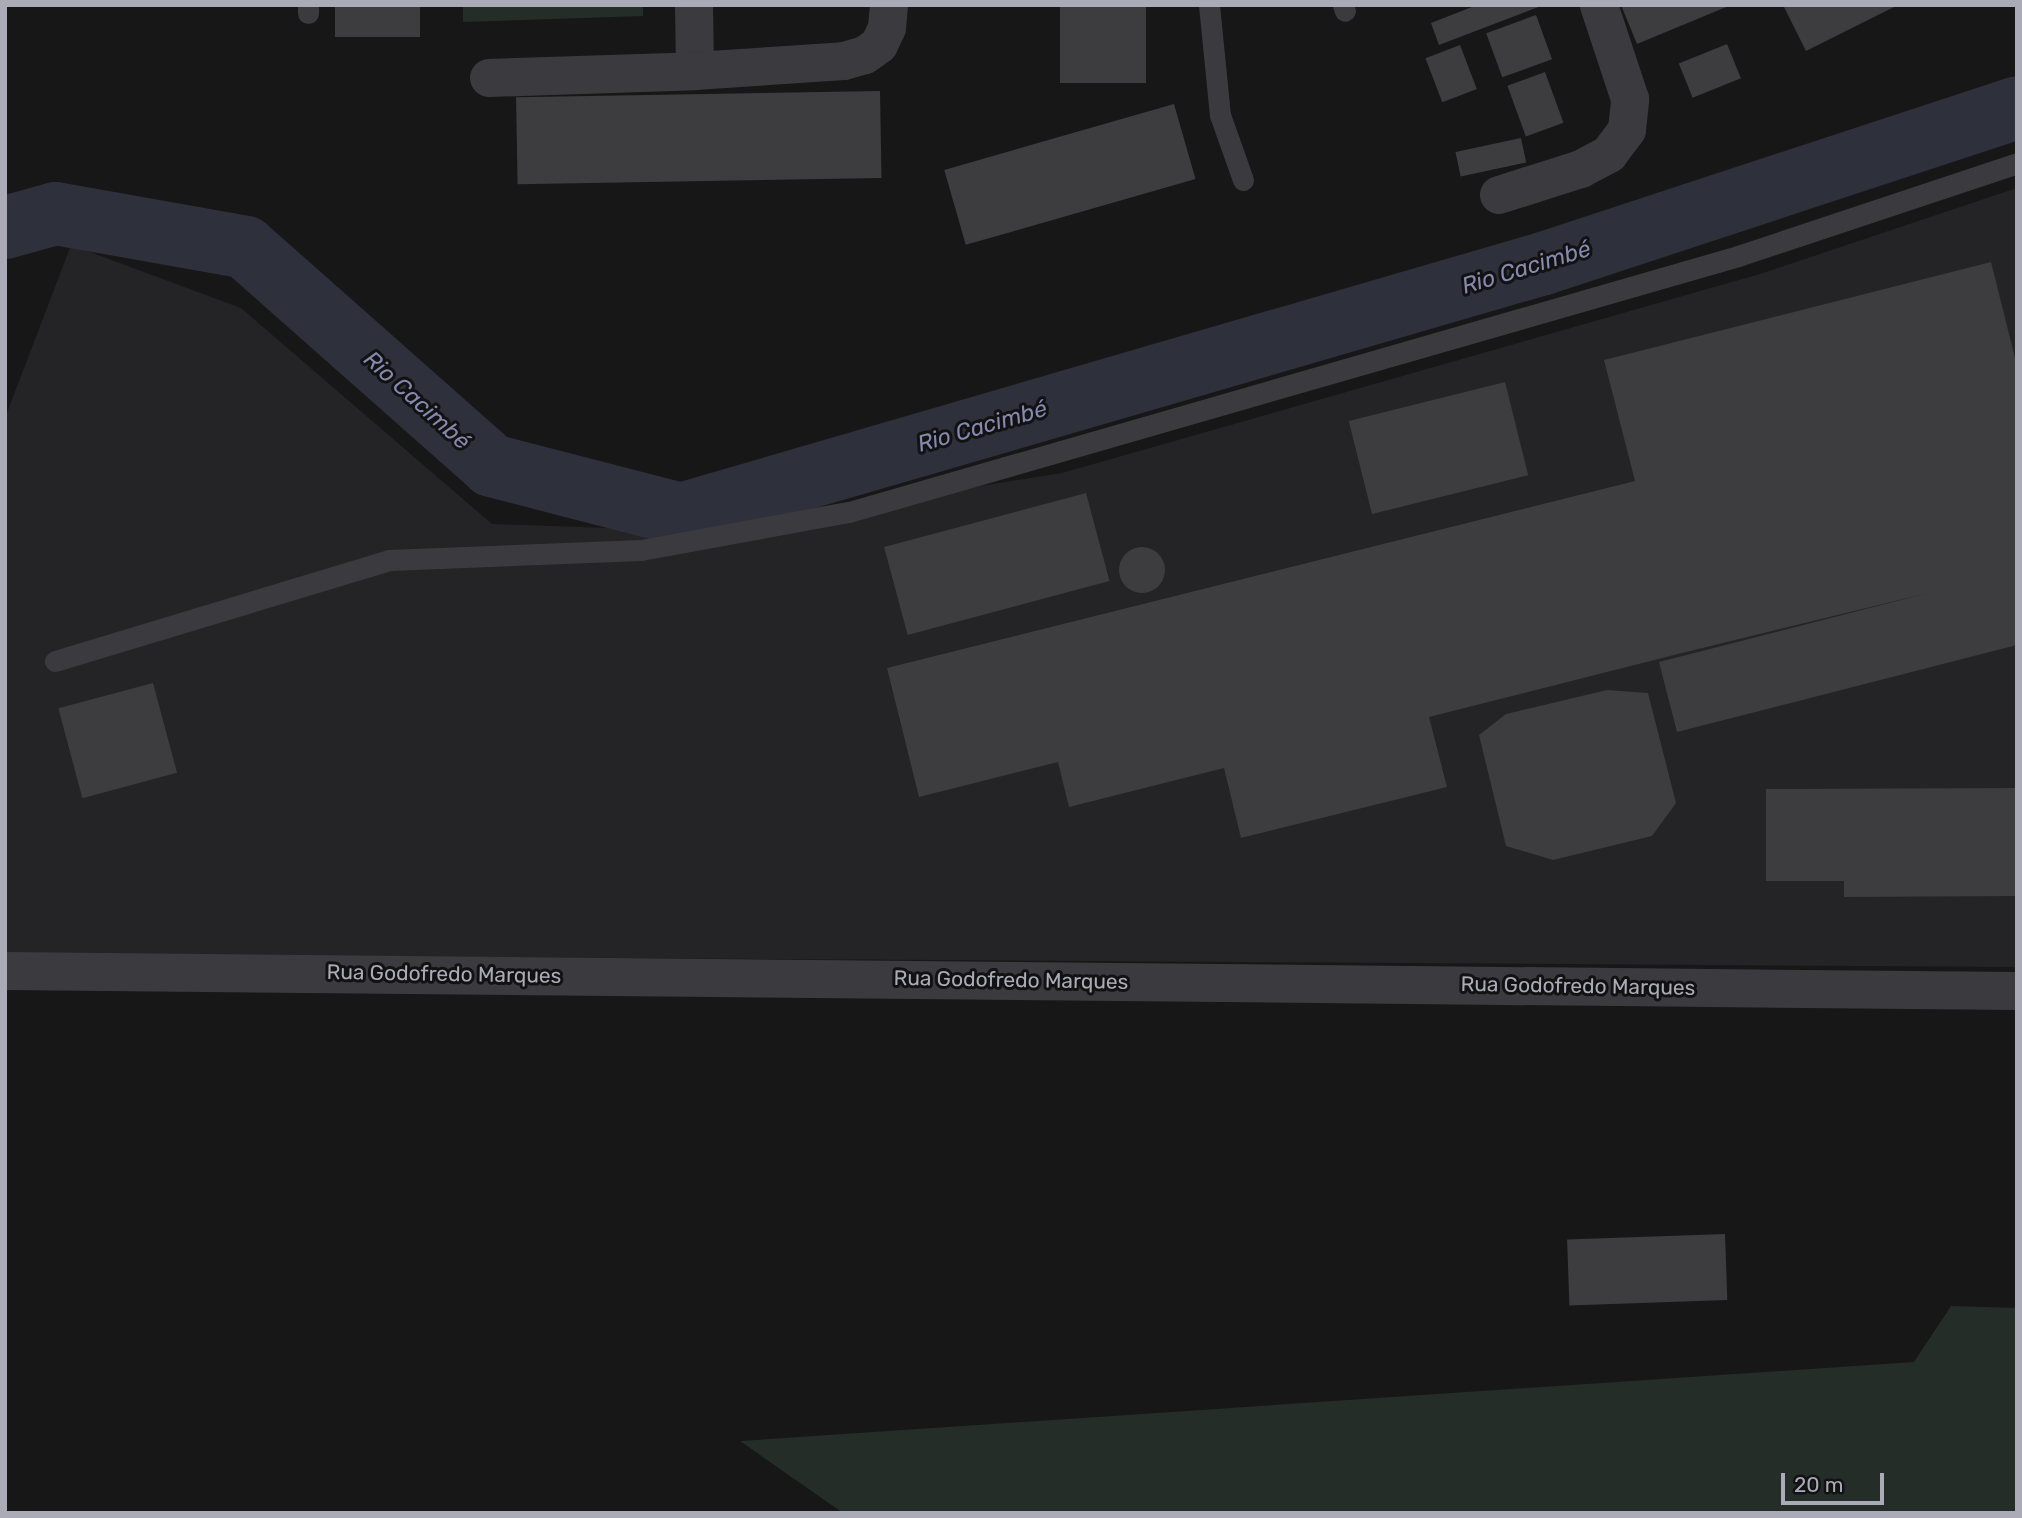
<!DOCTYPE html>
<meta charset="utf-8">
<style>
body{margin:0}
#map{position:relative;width:2022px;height:1518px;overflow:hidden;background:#171718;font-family:Rubik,sans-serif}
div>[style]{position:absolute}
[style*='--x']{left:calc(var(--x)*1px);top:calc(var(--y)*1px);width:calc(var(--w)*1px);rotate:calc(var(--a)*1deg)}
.built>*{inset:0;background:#242325}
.green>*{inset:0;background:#252d29}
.river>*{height:63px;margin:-31.5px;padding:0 31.5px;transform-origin:31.5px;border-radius:31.5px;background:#2e303b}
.building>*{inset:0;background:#3d3c3f;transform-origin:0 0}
.round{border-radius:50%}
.lane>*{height:21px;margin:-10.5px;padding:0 10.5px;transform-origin:10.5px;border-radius:10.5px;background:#3b3a3f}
.street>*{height:38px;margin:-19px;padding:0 19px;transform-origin:19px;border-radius:19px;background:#3b3a3f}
span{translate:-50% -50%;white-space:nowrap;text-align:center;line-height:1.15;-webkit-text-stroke:6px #121213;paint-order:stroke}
.street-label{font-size:21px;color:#abaab7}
.water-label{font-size:23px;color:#848aaf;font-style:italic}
.frame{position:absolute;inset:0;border:7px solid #abaab7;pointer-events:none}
.scale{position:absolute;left:1781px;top:1473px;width:103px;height:32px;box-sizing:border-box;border:4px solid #abaab7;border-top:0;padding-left:9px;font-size:21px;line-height:24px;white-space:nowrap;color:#abaab7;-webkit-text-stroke:5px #121213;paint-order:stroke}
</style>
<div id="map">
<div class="built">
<i style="clip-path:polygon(2017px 188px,2017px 967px,5px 954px,5px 418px,71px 245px,241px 308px,492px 524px,697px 531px,1062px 473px,1760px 274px)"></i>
</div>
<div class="green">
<i style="clip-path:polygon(463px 5px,643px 5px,643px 16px,463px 22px)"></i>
<i style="clip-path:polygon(1951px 1306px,2017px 1308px,2017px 1513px,843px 1513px,740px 1441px,1914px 1362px)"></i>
</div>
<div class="river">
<i style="--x:5;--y:227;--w:52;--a:-15.6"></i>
<i style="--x:55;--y:213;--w:193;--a:10.1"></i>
<i style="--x:245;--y:247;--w:329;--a:41.5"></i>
<i style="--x:491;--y:465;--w:195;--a:14.5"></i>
<i style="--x:680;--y:514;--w:899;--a:-16.22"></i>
<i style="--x:1543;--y:263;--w:499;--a:-18.2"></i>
</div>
<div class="building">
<i style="left:335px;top:5px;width:85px;height:32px"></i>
<i style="left:1060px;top:5px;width:86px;height:78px"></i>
<i style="clip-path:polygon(1477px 5px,1541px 5px,1541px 6px,1439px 45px,1431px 23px)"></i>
<i style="clip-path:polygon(1621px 5px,1731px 5px,1637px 44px)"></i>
<i style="clip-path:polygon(1783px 5px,1898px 5px,1806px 51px)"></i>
<i style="left:1536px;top:15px;width:47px;height:53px;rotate:70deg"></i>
<i style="left:1727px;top:44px;width:37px;height:52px;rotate:68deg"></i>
<i style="left:1460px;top:45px;width:47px;height:37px;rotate:69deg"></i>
<i style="left:1545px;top:72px;width:54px;height:40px;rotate:70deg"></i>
<i style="left:880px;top:91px;width:87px;height:364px;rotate:89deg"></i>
<i style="left:1174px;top:104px;width:78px;height:239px;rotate:74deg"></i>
<i style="left:1521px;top:138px;width:25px;height:67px;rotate:78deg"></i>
<i style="clip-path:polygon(1991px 262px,2017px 366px,2017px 645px,1677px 732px,1659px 662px,1928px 593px,1678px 654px,1429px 717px,1447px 787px,1241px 838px,1224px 768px,1069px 807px,1058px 762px,919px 797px,887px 668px,1635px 481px,1604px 360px)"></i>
<i style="left:1505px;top:382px;width:96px;height:161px;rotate:76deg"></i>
<i style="left:1086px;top:493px;width:91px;height:209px;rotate:75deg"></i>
<i class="round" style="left:1119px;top:547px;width:46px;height:46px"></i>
<i style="left:153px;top:683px;width:93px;height:98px;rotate:75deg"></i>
<i style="clip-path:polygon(1607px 690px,1648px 693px,1676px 803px,1652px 836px,1553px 860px,1506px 846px,1479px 735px,1506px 714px)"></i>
<i style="clip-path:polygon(2017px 788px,2017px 896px,1844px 897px,1844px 881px,1766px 881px,1766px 789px)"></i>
<i style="left:1725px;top:1234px;width:66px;height:158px;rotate:88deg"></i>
</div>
<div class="lane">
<i style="--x:308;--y:5;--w:8;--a:90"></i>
<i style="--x:1209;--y:5;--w:111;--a:84.3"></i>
<i style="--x:1220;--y:115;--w:69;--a:70.5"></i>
<i style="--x:1343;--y:5;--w:6;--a:72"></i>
<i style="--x:55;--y:661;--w:349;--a:-16.8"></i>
<i style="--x:389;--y:560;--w:252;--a:-2.3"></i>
<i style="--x:641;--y:550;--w:211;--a:-10.4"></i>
<i style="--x:849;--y:512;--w:925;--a:-16.06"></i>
<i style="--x:1738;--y:256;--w:294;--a:-18.4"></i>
</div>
<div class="street">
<i style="--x:694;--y:5;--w:66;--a:89.1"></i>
<i style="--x:695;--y:71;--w:149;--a:-3.8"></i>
<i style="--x:844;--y:61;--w:22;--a:-16"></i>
<i style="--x:865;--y:55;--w:17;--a:-36"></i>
<i style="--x:879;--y:45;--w:19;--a:-65"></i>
<i style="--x:887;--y:28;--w:23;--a:-85"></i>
<i style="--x:489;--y:78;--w:206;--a:-1.9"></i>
<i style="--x:1499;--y:195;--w:86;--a:-17.6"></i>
<i style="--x:1581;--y:169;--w:32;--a:-28"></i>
<i style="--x:1609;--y:154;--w:30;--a:-53"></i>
<i style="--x:1627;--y:130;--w:31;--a:-84"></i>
<i style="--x:1630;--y:99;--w:99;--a:-108.3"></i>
<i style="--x:5;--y:971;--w:2012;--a:0.57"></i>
</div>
<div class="street-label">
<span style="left:444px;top:974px;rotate:1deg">Rua Godofredo Marques</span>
<span style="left:1011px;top:980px;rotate:1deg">Rua Godofredo Marques</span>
<span style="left:1578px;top:986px;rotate:1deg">Rua Godofredo Marques</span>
</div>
<div class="water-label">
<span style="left:1526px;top:267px;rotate:-17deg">Rio Cacimbé</span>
<span style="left:417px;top:400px;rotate:42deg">Rio Cacimbé</span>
<span style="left:982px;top:426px;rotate:-16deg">Rio Cacimbé</span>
</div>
<div class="frame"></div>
<div class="scale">20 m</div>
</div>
